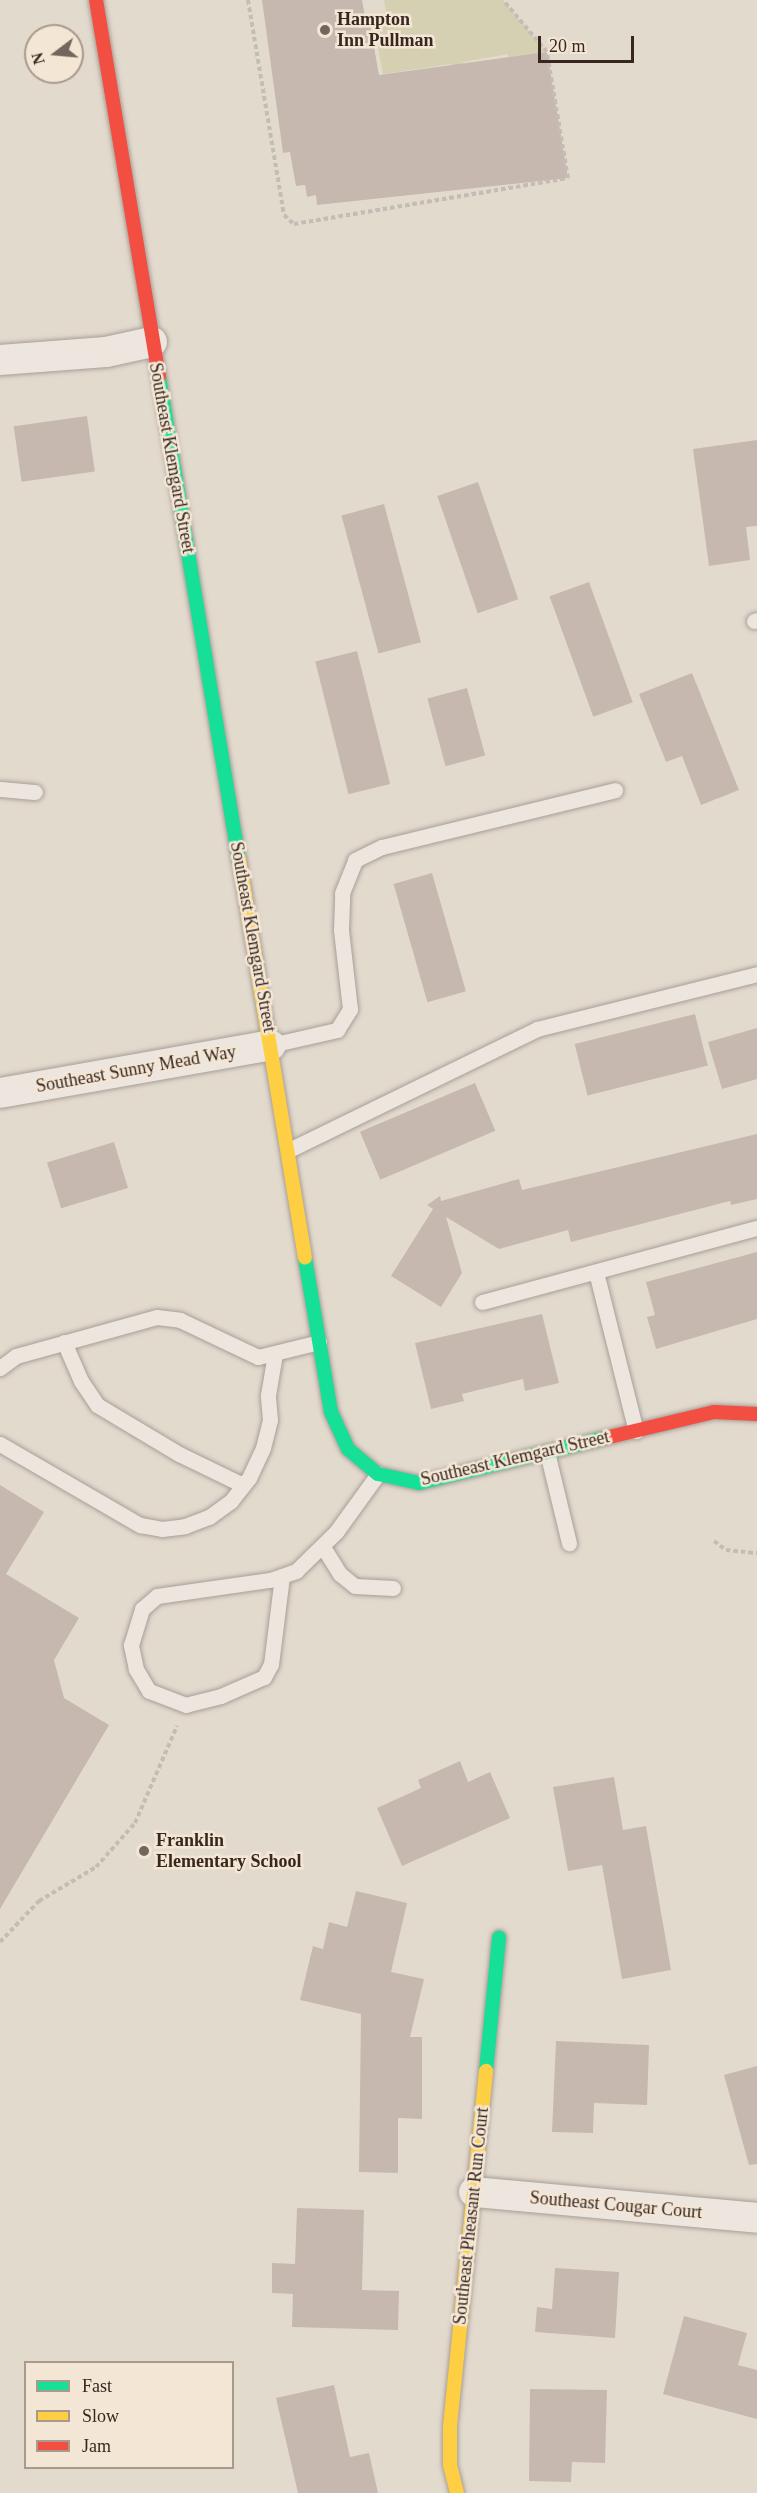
<!DOCTYPE html>
<style>
body{margin:0}
#map{position:relative;width:757px;height:2493px;overflow:hidden;background:#e3dace;font-family:Georgia,serif}
div>[style]{position:absolute}
[style*='--x']{left:calc(var(--x)*1px);top:calc(var(--y)*1px);width:calc(var(--w)*1px);rotate:calc(var(--a)*1deg)}
.green>*{inset:0;background:#d5d0b1}
.building>*{inset:0;background:#c7b8af;transform-origin:0 0}
.path>*{height:4px;margin-top:-2px;transform-origin:0;background:repeating-linear-gradient(90deg,#c4bdb6 0 4.5px,transparent 0 7.5px)}
.roads{filter:drop-shadow(0 0 2px #a89f97) drop-shadow(0 0 2px #a89f97)}
.lane>*{height:15px;margin:-7.5px;padding:0 7.5px;transform-origin:7.5px;border-radius:7.5px;background:#ece6df}
.street>*{height:30px;margin:-15px;padding:0 15px;transform-origin:15px;border-radius:15px;background:#ece6df}
.fast>*{height:14px;margin:-7px;padding:0 7px;transform-origin:7px;border-radius:7px;background:#16e098}
.slow>*{height:14px;margin:-7px;padding:0 7px;transform-origin:7px;border-radius:7px;background:#ffcf43}
.jam>*{height:14px;margin:-7px;padding:0 7px;transform-origin:7px;border-radius:7px;background:#f24e42}
.dots>*{width:16px;height:16px;translate:-50% -50%;box-sizing:border-box;border:3px solid #f4e6d5;border-radius:50%}
span{translate:-50% -50%;white-space:nowrap;text-align:center;line-height:1.15;-webkit-text-stroke:5px #f4e6d5;paint-order:stroke}
.poi-label{font-size:18px;color:#37271f;font-weight:700}
.left{translate:0 -50%;text-align:left}
.street-label{font-size:18px;color:#37271f}
.legend{position:absolute;left:24px;top:2361px;width:210px;height:108px;box-sizing:border-box;background:#f4e6d5;border:2px solid #a89a8c;margin:0;padding:8px 10px;list-style:none;font-size:18px;color:#37271f}
.legend li{display:flex;align-items:center;gap:12px;height:30px}
.legend b{width:30px;border:2px solid #a89a8c}
.north{position:absolute;left:24px;top:24px;width:60px;height:60px;box-sizing:border-box;background:#f4e6d5;border:2px solid #a89a8c;border-radius:50%;rotate:254deg;font-size:16px;font-weight:700;line-height:24px;text-align:center;color:#37271f}
.north::after{content:'';display:block;margin:auto;width:21px;height:27px;background:#73665c;clip-path:polygon(50% 0,100% 100%,50% 72%,0 100%)}
.scale{position:absolute;left:538px;top:36px;width:96px;height:27px;box-sizing:border-box;border:3px solid #37271f;border-top:0;padding-left:8px;font-size:18px;line-height:21px;white-space:nowrap;color:#37271f;-webkit-text-stroke:4px #f4e6d5;paint-order:stroke}
</style>
<div id="map">
<div class="green">
<i style="clip-path:polygon(384px 0,503px 0,547px 52px,509px 59px,508px 54px,463px 62px,463px 67px,452px 69px,451px 64px,383px 74px,374px 26px,388px 22px)"></i>
</div>
<div class="building">
<i style="clip-path:polygon(262px 0,362px 0,365px 16px,368px 14px,379px 75px,547px 52px,568px 178px,317px 205px,316px 195px,307px 197px,305px 185px,296px 186px,290px 152px,283px 153px)"></i>
<i style="left:87px;top:416px;width:56px;height:74px;rotate:82deg"></i>
<i style="clip-path:polygon(757px 440px,757px 526px,746px 527px,750px 560px,709px 566px,693px 449px)"></i>
<i style="left:478px;top:482px;width:124px;height:43px;rotate:71deg"></i>
<i style="left:384px;top:504px;width:143px;height:44px;rotate:75deg"></i>
<i style="left:589px;top:582px;width:128px;height:42px;rotate:70deg"></i>
<i style="left:357px;top:651px;width:137px;height:43px;rotate:76deg"></i>
<i style="clip-path:polygon(692px 673px,739px 790px,701px 805px,682px 756px,666px 762px,639px 694px)"></i>
<i style="left:467px;top:688px;width:70px;height:41px;rotate:75deg"></i>
<i style="left:432px;top:873px;width:123px;height:40px;rotate:74deg"></i>
<i style="left:695px;top:1014px;width:53px;height:124px;rotate:76deg"></i>
<i style="clip-path:polygon(757px 1028px,757px 1079px,722px 1089px,708px 1042px)"></i>
<i style="left:475px;top:1083px;width:52px;height:125px;rotate:67deg"></i>
<i style="clip-path:polygon(757px 1134px,757px 1199px,731px 1205px,730px 1201px,571px 1242px,568px 1230px,499px 1249px,446px 1217px,462px 1273px,441px 1307px,391px 1276px,433px 1209px,427px 1205px,440px 1196px,441px 1201px,519px 1179px,522px 1190px)"></i>
<i style="left:114px;top:1142px;width:48px;height:70px;rotate:73deg"></i>
<i style="clip-path:polygon(757px 1252px,757px 1319px,656px 1349px,647px 1317px,655px 1315px,646px 1282px)"></i>
<i style="clip-path:polygon(542px 1314px,559px 1383px,525px 1391px,523px 1379px,462px 1394px,464px 1401px,431px 1409px,415px 1343px)"></i>
<i style="clip-path:polygon(0 1485px,44px 1512px,6px 1574px,79px 1618px,54px 1660px,64px 1698px,109px 1725px,0 1909px)"></i>
<i style="clip-path:polygon(460px 1761px,468px 1782px,490px 1772px,510px 1818px,402px 1866px,377px 1808px,421px 1788px,418px 1780px)"></i>
<i style="clip-path:polygon(614px 1777px,623px 1830px,646px 1826px,671px 1970px,622px 1979px,602px 1865px,568px 1871px,553px 1787px)"></i>
<i style="clip-path:polygon(356px 1891px,407px 1903px,391px 1972px,424px 1979px,410px 2037px,422px 2037px,422px 2119px,398px 2118px,398px 2173px,359px 2172px,361px 2014px,300px 2000px,313px 1946px,323px 1949px,329px 1922px,347px 1927px)"></i>
<i style="clip-path:polygon(556px 2041px,649px 2045px,647px 2105px,594px 2103px,593px 2133px,552px 2132px)"></i>
<i style="clip-path:polygon(757px 2066px,757px 2164px,749px 2165px,724px 2075px)"></i>
<i style="clip-path:polygon(297px 2208px,364px 2210px,362px 2290px,399px 2291px,398px 2330px,292px 2327px,293px 2294px,272px 2293px,272px 2263px,295px 2264px)"></i>
<i style="clip-path:polygon(555px 2268px,619px 2272px,615px 2338px,535px 2332px,537px 2307px,552px 2309px)"></i>
<i style="clip-path:polygon(684px 2316px,747px 2333px,738px 2365px,757px 2370px,757px 2419px,663px 2394px)"></i>
<i style="clip-path:polygon(334px 2385px,350px 2457px,369px 2453px,378px 2493px,298px 2493px,276px 2398px)"></i>
<i style="clip-path:polygon(530px 2389px,607px 2390px,605px 2463px,572px 2462px,571px 2482px,529px 2481px)"></i>
</div>
<div class="path">
<i style="--x:248;--y:0;--w:218;--a:80.5"></i>
<i style="--x:284;--y:215;--w:13;--a:42"></i>
<i style="--x:294;--y:224;--w:278;--a:-9.5"></i>
<i style="--x:568;--y:178;--w:128;--a:-99.5"></i>
<i style="--x:547;--y:52;--w:68;--a:-130.2"></i>
<i style="--x:714;--y:1541;--w:15;--a:37"></i>
<i style="--x:726;--y:1550;--w:31;--a:6"></i>
<i style="--x:0;--y:1942;--w:57;--a:-46.4"></i>
<i style="--x:39;--y:1901;--w:66;--a:-30.8"></i>
<i style="--x:96;--y:1867;--w:59;--a:-48.4"></i>
<i style="--x:135;--y:1823;--w:106;--a:-66.6"></i>
</div>
<div class="roads">
<div class="lane">
<i style="--x:754;--y:621;--w:3;--a:-18"></i>
<i style="--x:0;--y:789;--w:35;--a:5"></i>
<i style="--x:271;--y:1045;--w:68;--a:-12.8"></i>
<i style="--x:337;--y:1030;--w:25;--a:-58"></i>
<i style="--x:350;--y:1009;--w:80;--a:-96.5"></i>
<i style="--x:341;--y:930;--w:37;--a:-88"></i>
<i style="--x:342;--y:893;--w:35;--a:-68"></i>
<i style="--x:355;--y:860;--w:30;--a:-26"></i>
<i style="--x:382;--y:847;--w:240;--a:-13.7"></i>
<i style="--x:289;--y:1150;--w:276;--a:-26"></i>
<i style="--x:537;--y:1029;--w:227;--a:-14"></i>
<i style="--x:596;--y:1272;--w:164;--a:75.9"></i>
<i style="--x:482;--y:1302;--w:285;--a:-15.1"></i>
<i style="--x:64;--y:1342;--w:43;--a:66.4"></i>
<i style="--x:81;--y:1381;--w:29;--a:56"></i>
<i style="--x:97;--y:1405;--w:96;--a:30.9"></i>
<i style="--x:179;--y:1454;--w:71;--a:25.8"></i>
<i style="--x:0;--y:1368;--w:20;--a:-37"></i>
<i style="--x:16;--y:1356;--w:146;--a:-15.5"></i>
<i style="--x:157;--y:1317;--w:23;--a:7"></i>
<i style="--x:180;--y:1320;--w:86;--a:25.4"></i>
<i style="--x:258;--y:1357;--w:63;--a:-13.8"></i>
<i style="--x:0;--y:1444;--w:162;--a:30.1"></i>
<i style="--x:140;--y:1525;--w:22;--a:10"></i>
<i style="--x:162;--y:1529;--w:23;--a:-7"></i>
<i style="--x:185;--y:1526;--w:26;--a:-21"></i>
<i style="--x:209;--y:1517;--w:27;--a:-36"></i>
<i style="--x:231;--y:1501;--w:29;--a:-52"></i>
<i style="--x:249;--y:1478;--w:33;--a:-65"></i>
<i style="--x:263;--y:1448;--w:29;--a:-76"></i>
<i style="--x:270;--y:1420;--w:25;--a:-95"></i>
<i style="--x:268;--y:1395;--w:42;--a:-80.3"></i>
<i style="--x:547;--y:1452;--w:94;--a:76.4"></i>
<i style="--x:323;--y:1547;--w:32;--a:58"></i>
<i style="--x:340;--y:1574;--w:19;--a:39"></i>
<i style="--x:355;--y:1586;--w:38;--a:3"></i>
<i style="--x:282;--y:1576;--w:89;--a:97.1"></i>
<i style="--x:271;--y:1664;--w:15;--a:118"></i>
<i style="--x:264;--y:1677;--w:47;--a:156.2"></i>
<i style="--x:221;--y:1696;--w:36;--a:166"></i>
<i style="--x:186;--y:1705;--w:40;--a:-159"></i>
<i style="--x:149;--y:1691;--w:26;--a:-121"></i>
<i style="--x:136;--y:1669;--w:25;--a:-102"></i>
<i style="--x:131;--y:1645;--w:38;--a:-73"></i>
<i style="--x:142;--y:1609;--w:20;--a:-41"></i>
<i style="--x:157;--y:1596;--w:114;--a:-8.1"></i>
<i style="--x:270;--y:1580;--w:28;--a:-19"></i>
<i style="--x:296;--y:1571;--w:56;--a:-44.3"></i>
<i style="--x:336;--y:1532;--w:72;--a:-54.1"></i>
</div>
<div class="street">
<i style="--x:0;--y:360;--w:106;--a:-4.3"></i>
<i style="--x:106;--y:352;--w:47;--a:-12.3"></i>
<i style="--x:0;--y:1093;--w:275;--a:-10"></i>
<i style="--x:474;--y:2192;--w:284;--a:5.2"></i>
</div>
<div class="fast">
<i style="--x:159;--y:377;--w:489;--a:80.6"></i>
<i style="--x:305;--y:1258;--w:156;--a:80.4"></i>
<i style="--x:331;--y:1412;--w:41;--a:65.3"></i>
<i style="--x:348;--y:1449;--w:39;--a:40"></i>
<i style="--x:378;--y:1474;--w:42;--a:12.4"></i>
<i style="--x:419;--y:1483;--w:191;--a:-13.6"></i>
<i style="--x:486;--y:2071;--w:134;--a:-84.4"></i>
</div>
<div class="slow">
<i style="--x:239;--y:859;--w:404;--a:80.6"></i>
<i style="--x:457;--y:2493;--w:29;--a:-104"></i>
<i style="--x:450;--y:2465;--w:39;--a:-90"></i>
<i style="--x:450;--y:2426;--w:357;--a:-84.2"></i>
</div>
<div class="jam">
<i style="--x:96;--y:0;--w:382;--a:80.5"></i>
<i style="--x:605;--y:1438;--w:112;--a:-13.4"></i>
<i style="--x:714;--y:1412;--w:43;--a:2.7"></i>
</div>
</div>
<div class="dots">
<i style="left:325px;top:30px;background:#73665c"></i>
<i style="left:144px;top:1851px;background:#73665c"></i>
</div>
<div class="poi-label">
<span class="left" style="left:337px;top:30px">Hampton<br>Inn Pullman</span>
<span class="left" style="left:156px;top:1851px">Franklin<br>Elementary School</span>
</div>
<div class="street-label">
<span style="left:172px;top:458px;rotate:80deg">Southeast Klemgard Street</span>
<span style="left:253px;top:937px;rotate:80deg">Southeast Klemgard Street</span>
<span style="left:136px;top:1069px;rotate:-10deg">Southeast Sunny Mead Way</span>
<span style="left:515px;top:1458px;rotate:-13deg">Southeast Klemgard Street</span>
<span style="left:616px;top:2205px;rotate:5deg">Southeast Cougar Court</span>
<span style="left:471px;top:2216px;rotate:-84deg">Southeast Pheasant Run Court</span>
</div>
<ul class="legend">
<li><b style="height:8px;background:#16e098"></b>Fast</li>
<li><b style="height:8px;background:#ffcf43"></b>Slow</li>
<li><b style="height:8px;background:#f24e42"></b>Jam</li>
</ul>
<div class="north">N</div>
<div class="scale">20 m</div>
</div>
